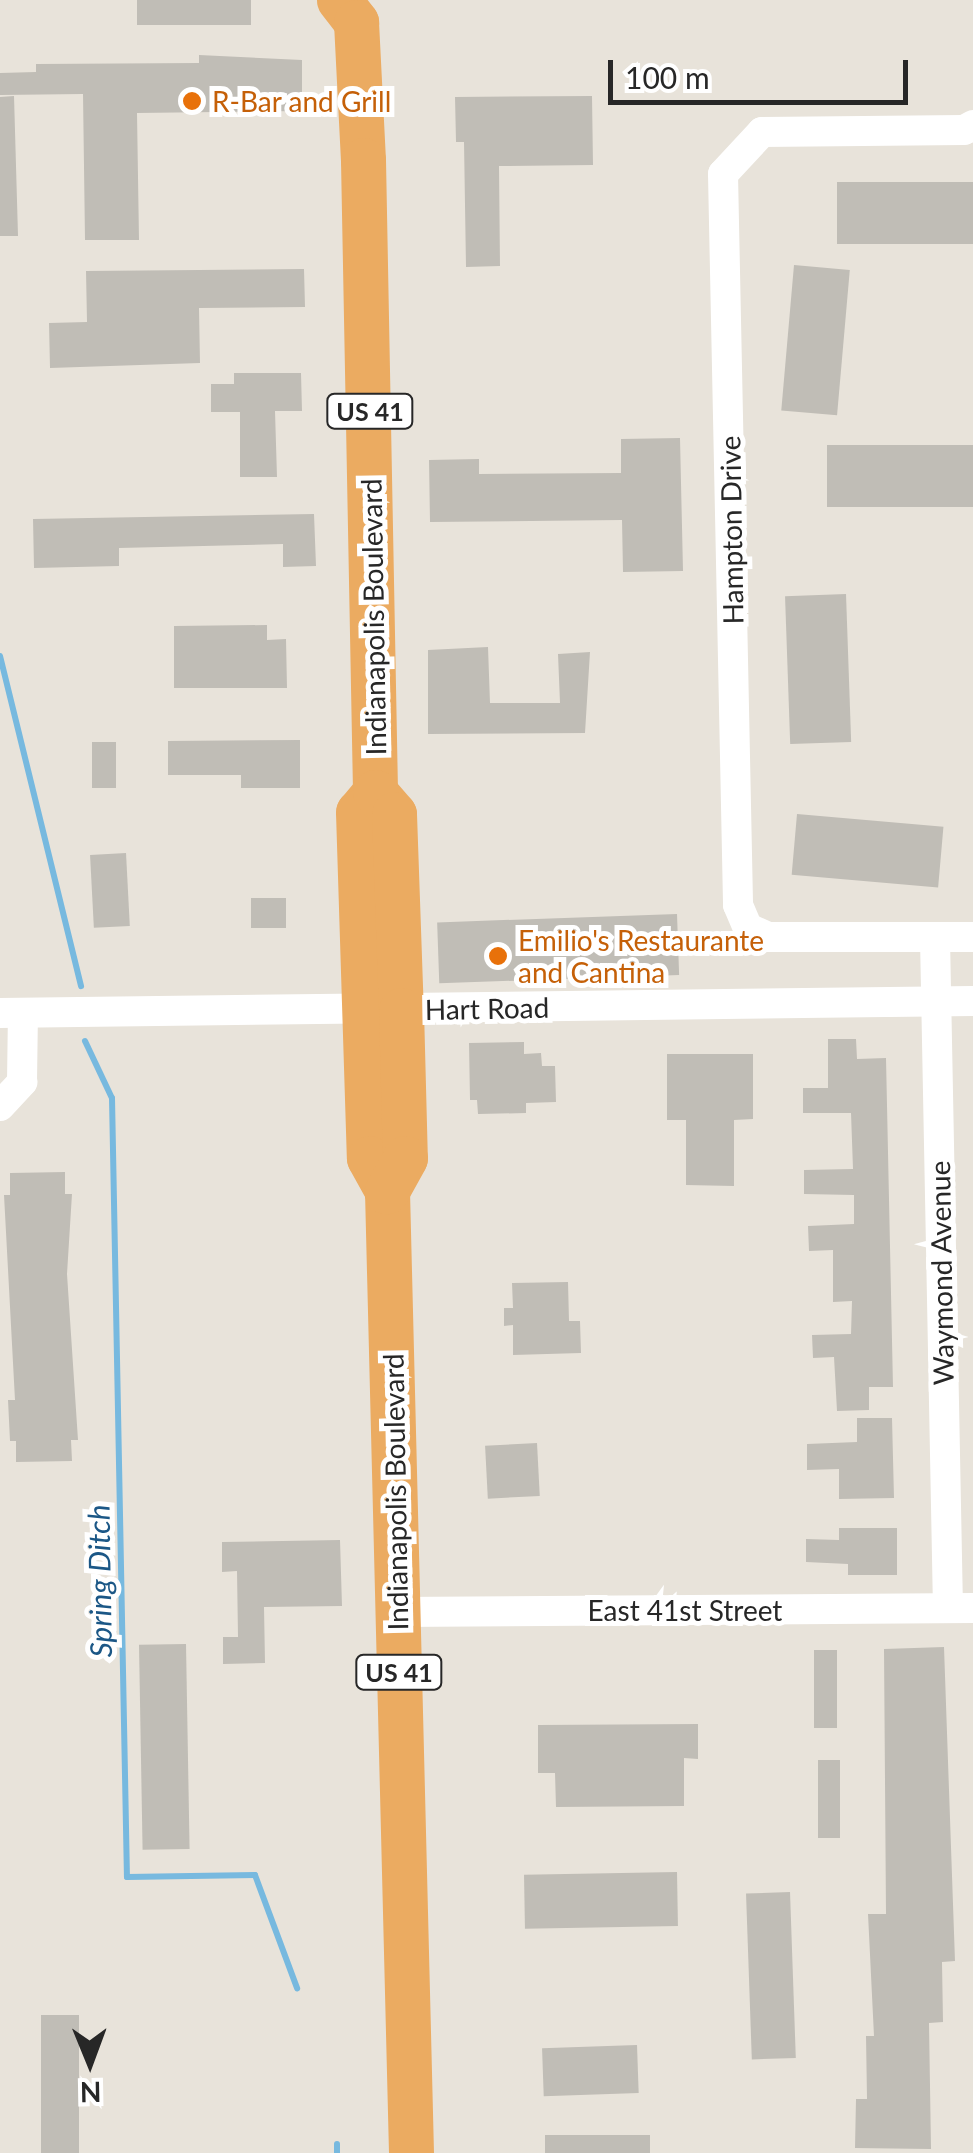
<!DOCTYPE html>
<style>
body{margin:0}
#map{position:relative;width:973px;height:2153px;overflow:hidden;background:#e8e3da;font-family:Lato,sans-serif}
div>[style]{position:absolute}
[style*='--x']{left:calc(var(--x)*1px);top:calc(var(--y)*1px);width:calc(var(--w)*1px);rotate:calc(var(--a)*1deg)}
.stream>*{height:6px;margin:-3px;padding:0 3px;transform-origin:3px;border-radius:3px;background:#77b9df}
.building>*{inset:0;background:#c0bdb6;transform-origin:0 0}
.minor>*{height:30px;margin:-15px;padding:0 15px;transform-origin:15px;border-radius:15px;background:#fff}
.highway>*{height:45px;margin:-22.5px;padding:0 22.5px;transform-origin:22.5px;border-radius:22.5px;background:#ebab61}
.dots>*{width:28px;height:28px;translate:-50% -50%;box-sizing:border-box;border:5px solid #fff;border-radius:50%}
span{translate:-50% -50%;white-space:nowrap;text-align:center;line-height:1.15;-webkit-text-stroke:10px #fff;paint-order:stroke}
.shield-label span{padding:2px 8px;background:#fff;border:2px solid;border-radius:8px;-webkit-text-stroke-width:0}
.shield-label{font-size:25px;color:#272727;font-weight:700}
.food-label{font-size:28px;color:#c56008}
.left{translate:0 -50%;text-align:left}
.street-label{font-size:28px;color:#272727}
.water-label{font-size:30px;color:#1b5786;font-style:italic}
.north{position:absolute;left:40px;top:2013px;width:100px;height:100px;-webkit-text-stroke:8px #fff;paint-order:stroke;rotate:179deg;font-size:28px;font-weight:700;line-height:40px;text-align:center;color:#272727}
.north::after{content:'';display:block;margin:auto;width:35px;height:45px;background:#272727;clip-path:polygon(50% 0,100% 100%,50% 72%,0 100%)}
.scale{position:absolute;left:608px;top:60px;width:300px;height:45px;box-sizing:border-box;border:5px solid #272727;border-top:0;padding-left:12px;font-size:30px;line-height:35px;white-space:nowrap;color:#272727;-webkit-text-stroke:8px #fff;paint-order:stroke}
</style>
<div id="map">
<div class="stream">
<i style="--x:0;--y:656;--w:340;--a:76.2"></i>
<i style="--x:85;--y:1041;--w:63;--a:64.7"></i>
<i style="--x:112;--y:1098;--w:779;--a:88.9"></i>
<i style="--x:127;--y:1877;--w:128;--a:-0.9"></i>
<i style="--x:255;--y:1875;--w:121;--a:69.6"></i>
<i style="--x:337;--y:2153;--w:9;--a:-90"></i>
</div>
<div class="building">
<i style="left:137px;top:0;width:114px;height:25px"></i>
<i style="clip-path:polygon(199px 55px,302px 60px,302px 111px,137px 113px,139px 240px,85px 240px,83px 94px,0 95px,0 73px,36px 72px,36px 64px,199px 63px)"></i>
<i style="clip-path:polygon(14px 96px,18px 236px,0 236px,0 97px)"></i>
<i style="clip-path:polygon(592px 96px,593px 165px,499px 166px,500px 266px,466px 267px,464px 142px,456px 142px,455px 97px)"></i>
<i style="left:973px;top:182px;width:62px;height:136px;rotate:90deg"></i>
<i style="left:794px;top:265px;width:56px;height:146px;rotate:5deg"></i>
<i style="clip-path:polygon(304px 269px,305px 307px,199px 308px,200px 363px,50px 368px,49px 323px,87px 322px,86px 271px)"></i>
<i style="clip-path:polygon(234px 373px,301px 373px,302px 411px,275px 411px,277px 477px,240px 477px,240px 412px,211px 412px,211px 384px,234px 384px)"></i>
<i style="clip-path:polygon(680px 438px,683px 571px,623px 572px,622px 520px,430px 522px,429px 460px,479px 459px,479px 474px,621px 473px,621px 439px)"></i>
<i style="left:973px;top:445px;width:62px;height:146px;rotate:90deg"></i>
<i style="clip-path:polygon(314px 514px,316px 566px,283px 567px,283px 544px,119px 548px,119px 566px,34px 568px,33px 519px)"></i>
<i style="left:846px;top:594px;width:148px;height:61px;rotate:88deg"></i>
<i style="clip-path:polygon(267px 625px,267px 640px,286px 639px,287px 688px,174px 688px,174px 626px)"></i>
<i style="clip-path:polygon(488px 647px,490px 703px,560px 703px,558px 654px,590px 652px,585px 733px,428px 734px,428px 650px)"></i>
<i style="clip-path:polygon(300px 740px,300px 788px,241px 788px,241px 775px,168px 775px,168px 741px)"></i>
<i style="left:92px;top:742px;width:24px;height:46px"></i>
<i style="left:797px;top:814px;width:147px;height:61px;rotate:5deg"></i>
<i style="left:126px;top:853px;width:73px;height:36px;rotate:87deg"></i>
<i style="left:251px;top:898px;width:35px;height:30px"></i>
<i style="left:677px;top:914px;width:61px;height:240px;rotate:88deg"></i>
<i style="clip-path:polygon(828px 1039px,856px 1039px,857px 1059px,886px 1058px,893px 1387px,869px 1387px,869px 1410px,837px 1411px,834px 1357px,813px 1358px,812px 1335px,851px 1334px,852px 1301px,833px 1302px,833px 1250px,809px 1251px,808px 1226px,854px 1224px,854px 1195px,804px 1194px,804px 1170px,853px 1169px,851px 1113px,803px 1113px,803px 1088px,828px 1088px)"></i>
<i style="clip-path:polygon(524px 1042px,524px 1054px,541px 1053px,542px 1066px,555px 1066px,556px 1102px,526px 1103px,526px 1113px,478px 1114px,477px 1100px,470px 1100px,469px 1043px)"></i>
<i style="clip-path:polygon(667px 1054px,753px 1054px,753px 1119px,734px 1120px,734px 1186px,686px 1185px,686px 1120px,667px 1120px)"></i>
<i style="clip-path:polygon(65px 1172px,65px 1194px,72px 1194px,67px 1274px,78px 1440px,71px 1440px,72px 1461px,16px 1462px,16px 1441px,10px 1441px,8px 1400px,15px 1400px,4px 1195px,10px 1195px,10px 1173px)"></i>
<i style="clip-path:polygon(568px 1282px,569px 1321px,580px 1321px,581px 1353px,513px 1355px,513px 1325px,504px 1326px,504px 1308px,513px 1308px,512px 1283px)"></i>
<i style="clip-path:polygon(857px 1418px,892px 1418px,894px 1498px,839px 1499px,839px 1469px,807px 1470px,807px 1444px,857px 1442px)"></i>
<i style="left:537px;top:1443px;width:53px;height:52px;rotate:87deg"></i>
<i style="clip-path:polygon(839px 1528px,897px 1528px,897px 1575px,848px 1575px,848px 1564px,806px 1562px,806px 1539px,839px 1540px)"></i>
<i style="clip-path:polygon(340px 1540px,342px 1606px,264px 1607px,265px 1663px,223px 1664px,223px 1637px,238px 1637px,237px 1571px,222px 1572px,222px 1542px)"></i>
<i style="left:186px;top:1644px;width:205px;height:47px;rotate:89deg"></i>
<i style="clip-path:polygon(944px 1647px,955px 1961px,942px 1962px,943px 2022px,929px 2023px,931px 2149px,855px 2148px,856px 2099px,867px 2099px,866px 2036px,874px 2036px,868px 1914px,886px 1914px,884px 1649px)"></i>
<i style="left:814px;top:1650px;width:23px;height:78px"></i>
<i style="clip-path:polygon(698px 1724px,698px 1759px,684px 1758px,684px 1806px,556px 1807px,555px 1773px,538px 1773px,538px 1725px)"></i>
<i style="left:818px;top:1760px;width:22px;height:78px"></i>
<i style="left:677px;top:1872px;width:54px;height:153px;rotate:89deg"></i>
<i style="left:790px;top:1892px;width:166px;height:44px;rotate:88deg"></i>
<i style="left:41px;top:2015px;width:38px;height:138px"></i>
<i style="left:637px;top:2045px;width:48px;height:95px;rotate:88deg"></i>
<i style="left:650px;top:2135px;width:18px;height:105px;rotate:90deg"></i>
</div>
<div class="minor">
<i style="--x:973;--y:125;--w:10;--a:151"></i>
<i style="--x:964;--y:130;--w:202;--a:179.4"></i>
<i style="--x:762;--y:132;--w:57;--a:132.9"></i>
<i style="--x:723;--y:174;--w:731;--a:88.82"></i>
<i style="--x:738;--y:905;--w:25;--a:67"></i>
<i style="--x:748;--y:928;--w:22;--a:24"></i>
<i style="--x:768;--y:937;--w:205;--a:0"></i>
<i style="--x:935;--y:938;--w:670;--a:88.89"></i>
<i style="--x:0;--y:1013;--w:973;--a:-0.71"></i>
<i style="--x:0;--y:1106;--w:33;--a:-47"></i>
<i style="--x:22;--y:1082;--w:69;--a:-89.2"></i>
<i style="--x:398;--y:1612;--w:575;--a:-0.4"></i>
</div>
<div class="highway">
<i style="--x:339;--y:0;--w:28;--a:52"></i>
<i style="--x:356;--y:22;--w:138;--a:87.1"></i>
<i style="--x:363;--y:160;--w:632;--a:88.91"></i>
<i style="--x:375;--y:792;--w:26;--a:130"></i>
<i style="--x:358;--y:812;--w:346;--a:88.2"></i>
<i style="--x:369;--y:1158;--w:38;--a:61"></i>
<i style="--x:387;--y:1191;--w:962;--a:88.57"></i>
<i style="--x:375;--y:792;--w:29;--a:49"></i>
<i style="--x:394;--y:814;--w:196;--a:88"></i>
<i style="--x:401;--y:1010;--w:148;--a:88.5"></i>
<i style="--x:405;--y:1158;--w:38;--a:119"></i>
</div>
<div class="dots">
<i style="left:192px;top:101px;background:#e8710a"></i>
<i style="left:498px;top:956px;background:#e8710a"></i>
</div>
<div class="shield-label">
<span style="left:370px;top:411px">US 41</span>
<span style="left:399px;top:1672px">US 41</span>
</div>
<div class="food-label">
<span class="left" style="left:212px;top:101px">R-Bar and Grill</span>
<span class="left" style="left:518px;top:956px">Emilio's Restaurante<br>and Cantina</span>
</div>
<div class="street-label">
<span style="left:731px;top:530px;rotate:-91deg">Hampton Drive</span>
<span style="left:373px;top:617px;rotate:-91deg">Indianapolis Boulevard</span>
<span style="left:487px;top:1008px;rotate:-1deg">Hart Road</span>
<span style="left:941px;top:1273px;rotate:-91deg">Waymond Avenue</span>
<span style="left:395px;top:1492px;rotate:-91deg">Indianapolis Boulevard</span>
<span style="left:685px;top:1610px">East 41st Street</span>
</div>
<div class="water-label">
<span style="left:99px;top:1581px;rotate:-91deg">Spring Ditch</span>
</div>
<div class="north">N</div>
<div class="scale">100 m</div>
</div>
